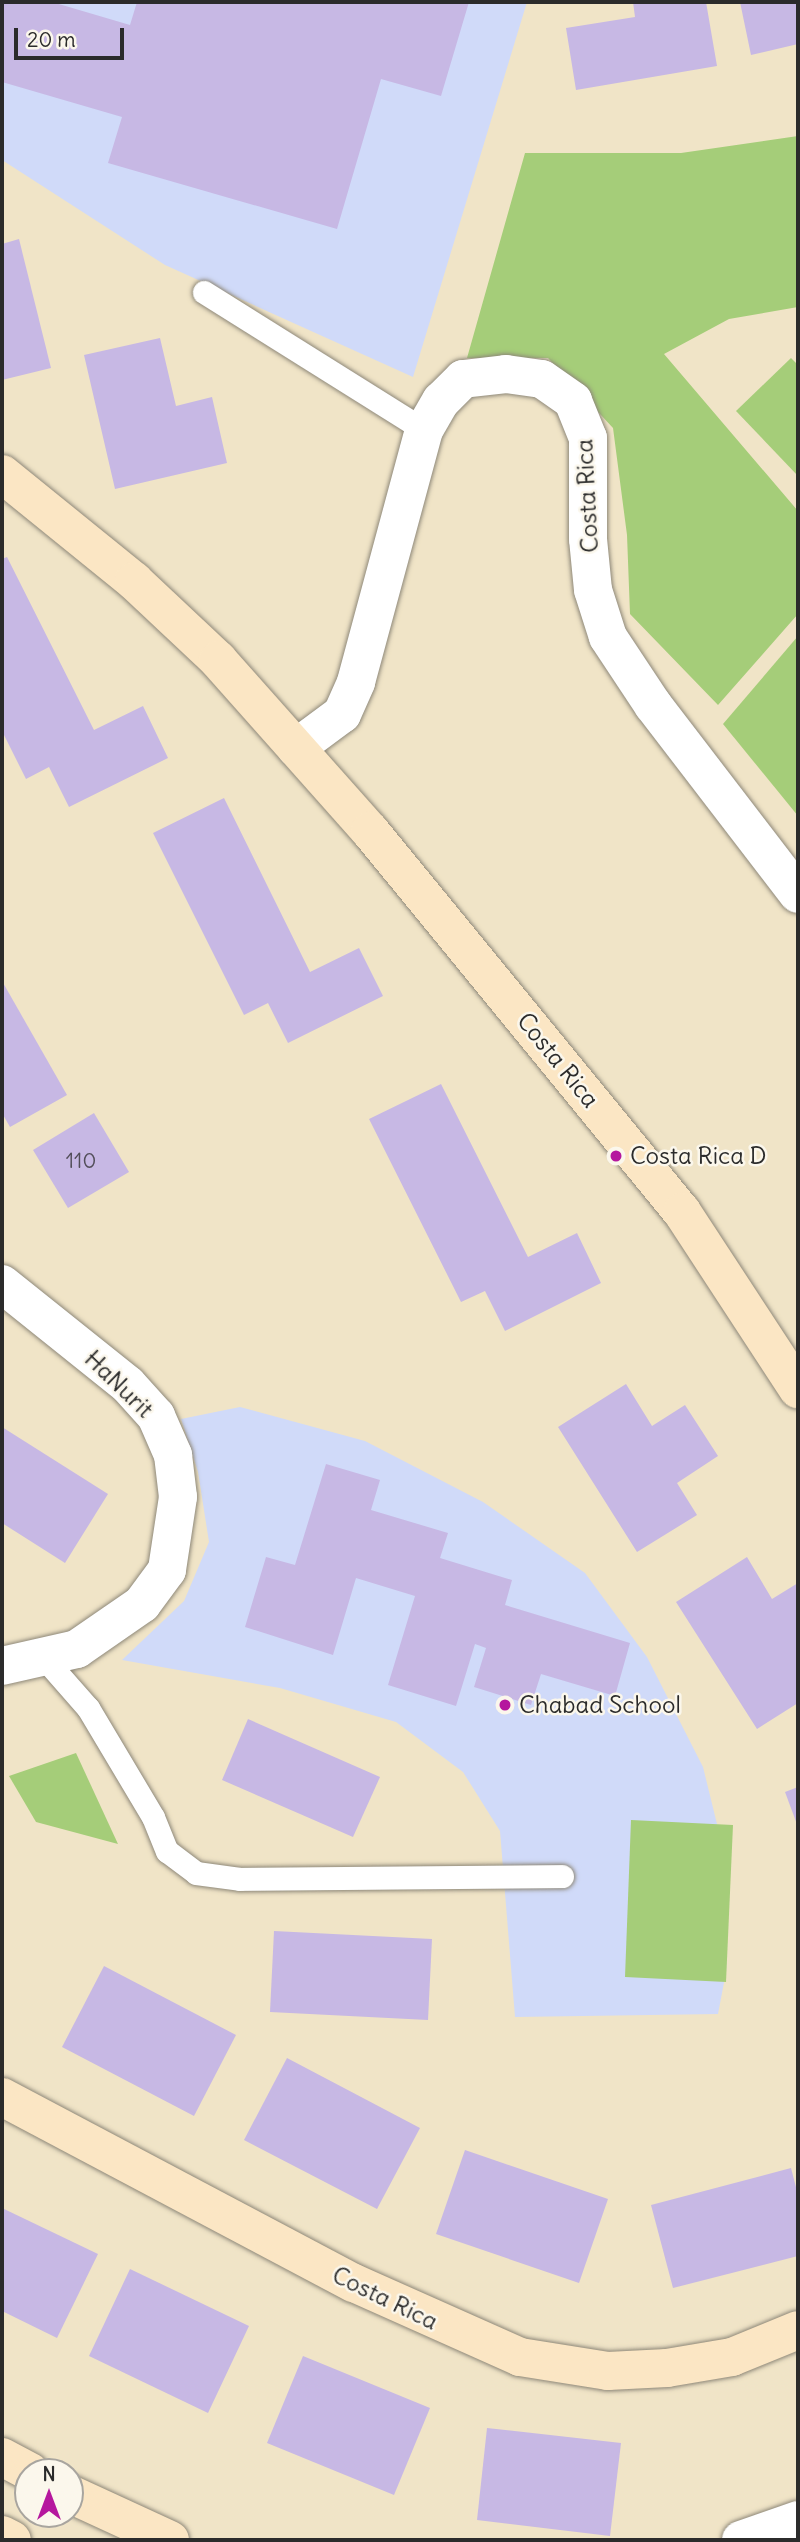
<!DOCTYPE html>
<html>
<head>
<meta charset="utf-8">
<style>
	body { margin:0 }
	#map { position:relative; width:800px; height:2542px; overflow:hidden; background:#f0e4c7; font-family:Delius,sans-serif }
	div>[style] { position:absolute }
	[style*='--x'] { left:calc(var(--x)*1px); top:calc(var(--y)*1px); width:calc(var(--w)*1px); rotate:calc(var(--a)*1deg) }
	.built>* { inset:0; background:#d0daf9 }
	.green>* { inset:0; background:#a5cd79 }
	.building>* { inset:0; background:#c7b8e4 }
	.roads { filter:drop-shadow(0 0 2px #8e8879) drop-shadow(0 0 2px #8e8879) }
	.lane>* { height:23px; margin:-11.5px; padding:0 11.5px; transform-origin:11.5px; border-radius:11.5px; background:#fff }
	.street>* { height:38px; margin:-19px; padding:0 19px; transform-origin:19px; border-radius:19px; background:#fff }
	.secondary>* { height:38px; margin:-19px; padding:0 19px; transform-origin:19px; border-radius:19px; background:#fbe6c4 }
	.dots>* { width:19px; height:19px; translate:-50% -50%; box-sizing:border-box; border:4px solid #fbf7ec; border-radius:50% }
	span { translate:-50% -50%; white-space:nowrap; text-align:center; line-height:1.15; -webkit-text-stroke:5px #fbf7ec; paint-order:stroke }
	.number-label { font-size:21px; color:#524e59 }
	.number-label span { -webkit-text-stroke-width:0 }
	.street-label { font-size:24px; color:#2b2b2b }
	.poi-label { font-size:24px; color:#2b2b2b }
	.left { translate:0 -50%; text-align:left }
	.frame { position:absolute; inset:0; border:4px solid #2b2b2b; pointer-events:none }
	.north { position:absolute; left:14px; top:2458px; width:70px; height:70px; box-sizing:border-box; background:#fbf7ec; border:2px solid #a8a59f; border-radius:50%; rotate:0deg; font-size:19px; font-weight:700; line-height:28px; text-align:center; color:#2b2b2b }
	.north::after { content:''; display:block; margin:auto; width:24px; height:32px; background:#b5179e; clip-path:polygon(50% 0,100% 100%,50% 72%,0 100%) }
	.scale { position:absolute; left:14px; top:28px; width:110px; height:32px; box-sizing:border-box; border:4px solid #2b2b2b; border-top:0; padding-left:9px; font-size:21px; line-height:24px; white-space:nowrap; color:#2b2b2b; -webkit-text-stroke:5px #fbf7ec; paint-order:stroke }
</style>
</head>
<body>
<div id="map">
	<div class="built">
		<i style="clip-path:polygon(2px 2px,527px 2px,413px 377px,165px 265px,2px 160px)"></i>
		<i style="clip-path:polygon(240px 1407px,365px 1441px,483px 1502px,585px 1573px,647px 1657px,703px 1767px,729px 1873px,726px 1972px,718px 2014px,515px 2017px,500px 1831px,463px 1772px,396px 1722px,280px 1688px,122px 1660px,184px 1601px,209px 1542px,198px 1472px,181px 1419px)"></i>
	</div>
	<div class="green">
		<i style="clip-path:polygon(798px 136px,798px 307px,729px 319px,664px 354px,798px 511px,798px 614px,718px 705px,630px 614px,627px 535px,613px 428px,548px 358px,467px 358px,525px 153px,681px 153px)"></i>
		<i style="clip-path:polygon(791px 358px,798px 365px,798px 476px,736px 411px)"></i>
		<i style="clip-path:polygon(798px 636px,798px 816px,723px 724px)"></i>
		<i style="clip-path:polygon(76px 1753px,118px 1844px,36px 1822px,9px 1776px)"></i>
		<i style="clip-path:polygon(631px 1820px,733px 1825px,726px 1982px,625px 1977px)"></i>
	</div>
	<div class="building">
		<i style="clip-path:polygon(2px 2px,52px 2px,130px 25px,137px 2px,469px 2px,441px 96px,381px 79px,337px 229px,108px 163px,122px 117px,2px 82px)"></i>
		<i style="clip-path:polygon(633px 2px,706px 2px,717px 66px,576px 90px,566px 28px,635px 17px)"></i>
		<i style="clip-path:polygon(740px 2px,798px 2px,798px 44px,751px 55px)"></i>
		<i style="clip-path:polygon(19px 239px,51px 368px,2px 380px,2px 244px)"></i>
		<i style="clip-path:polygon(160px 338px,176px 406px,212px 397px,227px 463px,115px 489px,84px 355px)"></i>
		<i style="clip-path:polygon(7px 557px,94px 730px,143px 706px,168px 758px,69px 807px,49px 767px,26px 779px,2px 731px,2px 559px)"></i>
		<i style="clip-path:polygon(224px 798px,310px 972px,359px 948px,383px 996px,288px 1043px,268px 1003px,244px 1015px,153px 833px)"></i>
		<i style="clip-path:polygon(2px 981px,67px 1095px,10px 1127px,2px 1113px)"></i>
		<i style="clip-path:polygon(441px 1084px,528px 1257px,577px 1233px,601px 1283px,505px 1331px,485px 1291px,461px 1302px,369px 1119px)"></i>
		<i style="clip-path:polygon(94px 1113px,129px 1172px,68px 1208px,33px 1150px)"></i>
		<i style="clip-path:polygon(626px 1384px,652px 1426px,685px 1405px,718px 1456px,677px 1483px,697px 1515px,637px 1552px,558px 1427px)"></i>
		<i style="clip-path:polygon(2px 1427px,108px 1494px,65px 1563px,2px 1523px)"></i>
		<i style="clip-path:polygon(326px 1464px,380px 1480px,371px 1510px,448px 1533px,440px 1558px,512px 1580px,505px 1605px,630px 1643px,615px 1696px,541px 1674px,531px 1705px,474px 1687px,486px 1648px,475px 1644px,456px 1706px,388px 1685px,415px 1596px,356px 1578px,333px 1655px,245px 1627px,266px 1557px,295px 1565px)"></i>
		<i style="clip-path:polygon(747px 1557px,772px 1599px,798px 1583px,798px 1703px,757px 1729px,676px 1602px)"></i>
		<i style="clip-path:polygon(248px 1719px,380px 1777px,353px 1837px,222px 1780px)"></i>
		<i style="clip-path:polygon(798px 1787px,798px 1827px,785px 1792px)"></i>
		<i style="clip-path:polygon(274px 1931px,432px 1939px,428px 2020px,270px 2012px)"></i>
		<i style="clip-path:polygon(104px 1966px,236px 2035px,194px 2116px,62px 2047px)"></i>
		<i style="clip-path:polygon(287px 2058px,420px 2128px,377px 2209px,244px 2140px)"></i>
		<i style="clip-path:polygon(465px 2150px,608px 2199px,579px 2283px,436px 2234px)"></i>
		<i style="clip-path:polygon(791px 2168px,798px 2195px,798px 2256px,673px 2288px,651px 2205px)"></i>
		<i style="clip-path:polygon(2px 2208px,98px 2254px,57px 2338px,2px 2311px)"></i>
		<i style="clip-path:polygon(130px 2269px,249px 2326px,208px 2413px,89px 2356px)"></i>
		<i style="clip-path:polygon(303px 2356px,430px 2408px,394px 2495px,267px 2443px)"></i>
		<i style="clip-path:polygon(487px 2428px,621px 2443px,610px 2536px,477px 2520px)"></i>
	</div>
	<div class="roads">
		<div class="lane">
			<i style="--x:204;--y:292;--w:260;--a:32.1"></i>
			<i style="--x:44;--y:1658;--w:67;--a:48.7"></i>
			<i style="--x:88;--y:1708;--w:127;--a:59.2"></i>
			<i style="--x:153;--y:1817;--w:37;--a:68"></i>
			<i style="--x:167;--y:1851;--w:36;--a:37"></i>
			<i style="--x:196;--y:1873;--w:44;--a:7.8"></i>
			<i style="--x:240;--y:1879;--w:322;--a:-0.5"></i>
		</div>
		<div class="street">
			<i style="--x:296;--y:748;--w:57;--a:-36.5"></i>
			<i style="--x:342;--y:714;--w:35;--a:-66"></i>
			<i style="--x:356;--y:682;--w:261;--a:-74.9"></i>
			<i style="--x:424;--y:430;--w:34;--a:-60"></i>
			<i style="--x:441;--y:401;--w:31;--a:-45"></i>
			<i style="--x:463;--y:379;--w:43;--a:-6.6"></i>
			<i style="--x:506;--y:374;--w:36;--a:8"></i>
			<i style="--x:542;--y:379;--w:38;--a:35"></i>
			<i style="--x:573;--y:401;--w:40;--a:68"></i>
			<i style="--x:588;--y:438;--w:101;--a:90"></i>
			<i style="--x:588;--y:539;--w:51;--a:84.4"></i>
			<i style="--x:593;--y:590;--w:49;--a:72.3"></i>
			<i style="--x:608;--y:637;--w:82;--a:56.5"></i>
			<i style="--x:653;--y:705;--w:238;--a:52.5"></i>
			<i style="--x:2;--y:1284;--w:161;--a:38.7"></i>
			<i style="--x:128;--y:1385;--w:42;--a:47.9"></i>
			<i style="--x:156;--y:1416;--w:43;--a:66.4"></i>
			<i style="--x:173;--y:1455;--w:42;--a:83.2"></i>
			<i style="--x:178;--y:1497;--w:74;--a:98.6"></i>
			<i style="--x:167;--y:1570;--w:42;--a:126.3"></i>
			<i style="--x:142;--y:1604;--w:79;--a:145.3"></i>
			<i style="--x:77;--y:1649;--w:77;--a:167.2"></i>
			<i style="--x:741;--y:2540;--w:60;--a:-19.3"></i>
		</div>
		<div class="secondary">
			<i style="--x:2;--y:474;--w:170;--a:39"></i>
			<i style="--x:134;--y:581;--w:115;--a:43.2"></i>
			<i style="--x:218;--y:660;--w:229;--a:48.4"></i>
			<i style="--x:370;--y:831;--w:492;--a:50.7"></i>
			<i style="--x:682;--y:1212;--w:212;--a:56.8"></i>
			<i style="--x:2;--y:2097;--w:398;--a:27.9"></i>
			<i style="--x:354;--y:2283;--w:182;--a:24"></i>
			<i style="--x:520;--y:2357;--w:89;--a:9"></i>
			<i style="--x:608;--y:2371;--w:59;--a:-2.9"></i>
			<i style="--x:667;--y:2368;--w:66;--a:-9.6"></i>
			<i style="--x:732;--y:2357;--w:71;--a:-22.2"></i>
			<i style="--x:2;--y:2457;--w:32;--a:28"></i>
			<i style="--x:70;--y:2494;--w:110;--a:24.7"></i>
			<i style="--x:2;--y:2535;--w:11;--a:27"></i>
		</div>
	</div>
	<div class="dots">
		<i style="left:616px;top:1156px;background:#b5179e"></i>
		<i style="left:505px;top:1705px;background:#b5179e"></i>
	</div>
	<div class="number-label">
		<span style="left:81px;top:1161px">110</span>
	</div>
	<div class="street-label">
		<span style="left:587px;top:496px;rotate:-93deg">Costa Rica</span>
		<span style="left:558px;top:1060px;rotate:51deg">Costa Rica</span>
		<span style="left:119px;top:1384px;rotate:44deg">HaNurit</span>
		<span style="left:385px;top:2298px;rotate:26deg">Costa Rica</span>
	</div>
	<div class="poi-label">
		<span class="left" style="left:630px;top:1156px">Costa Rica D</span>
		<span class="left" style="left:519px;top:1705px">Chabad School</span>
	</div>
	<div class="frame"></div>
	<div class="north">N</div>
	<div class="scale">20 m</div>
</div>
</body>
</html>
